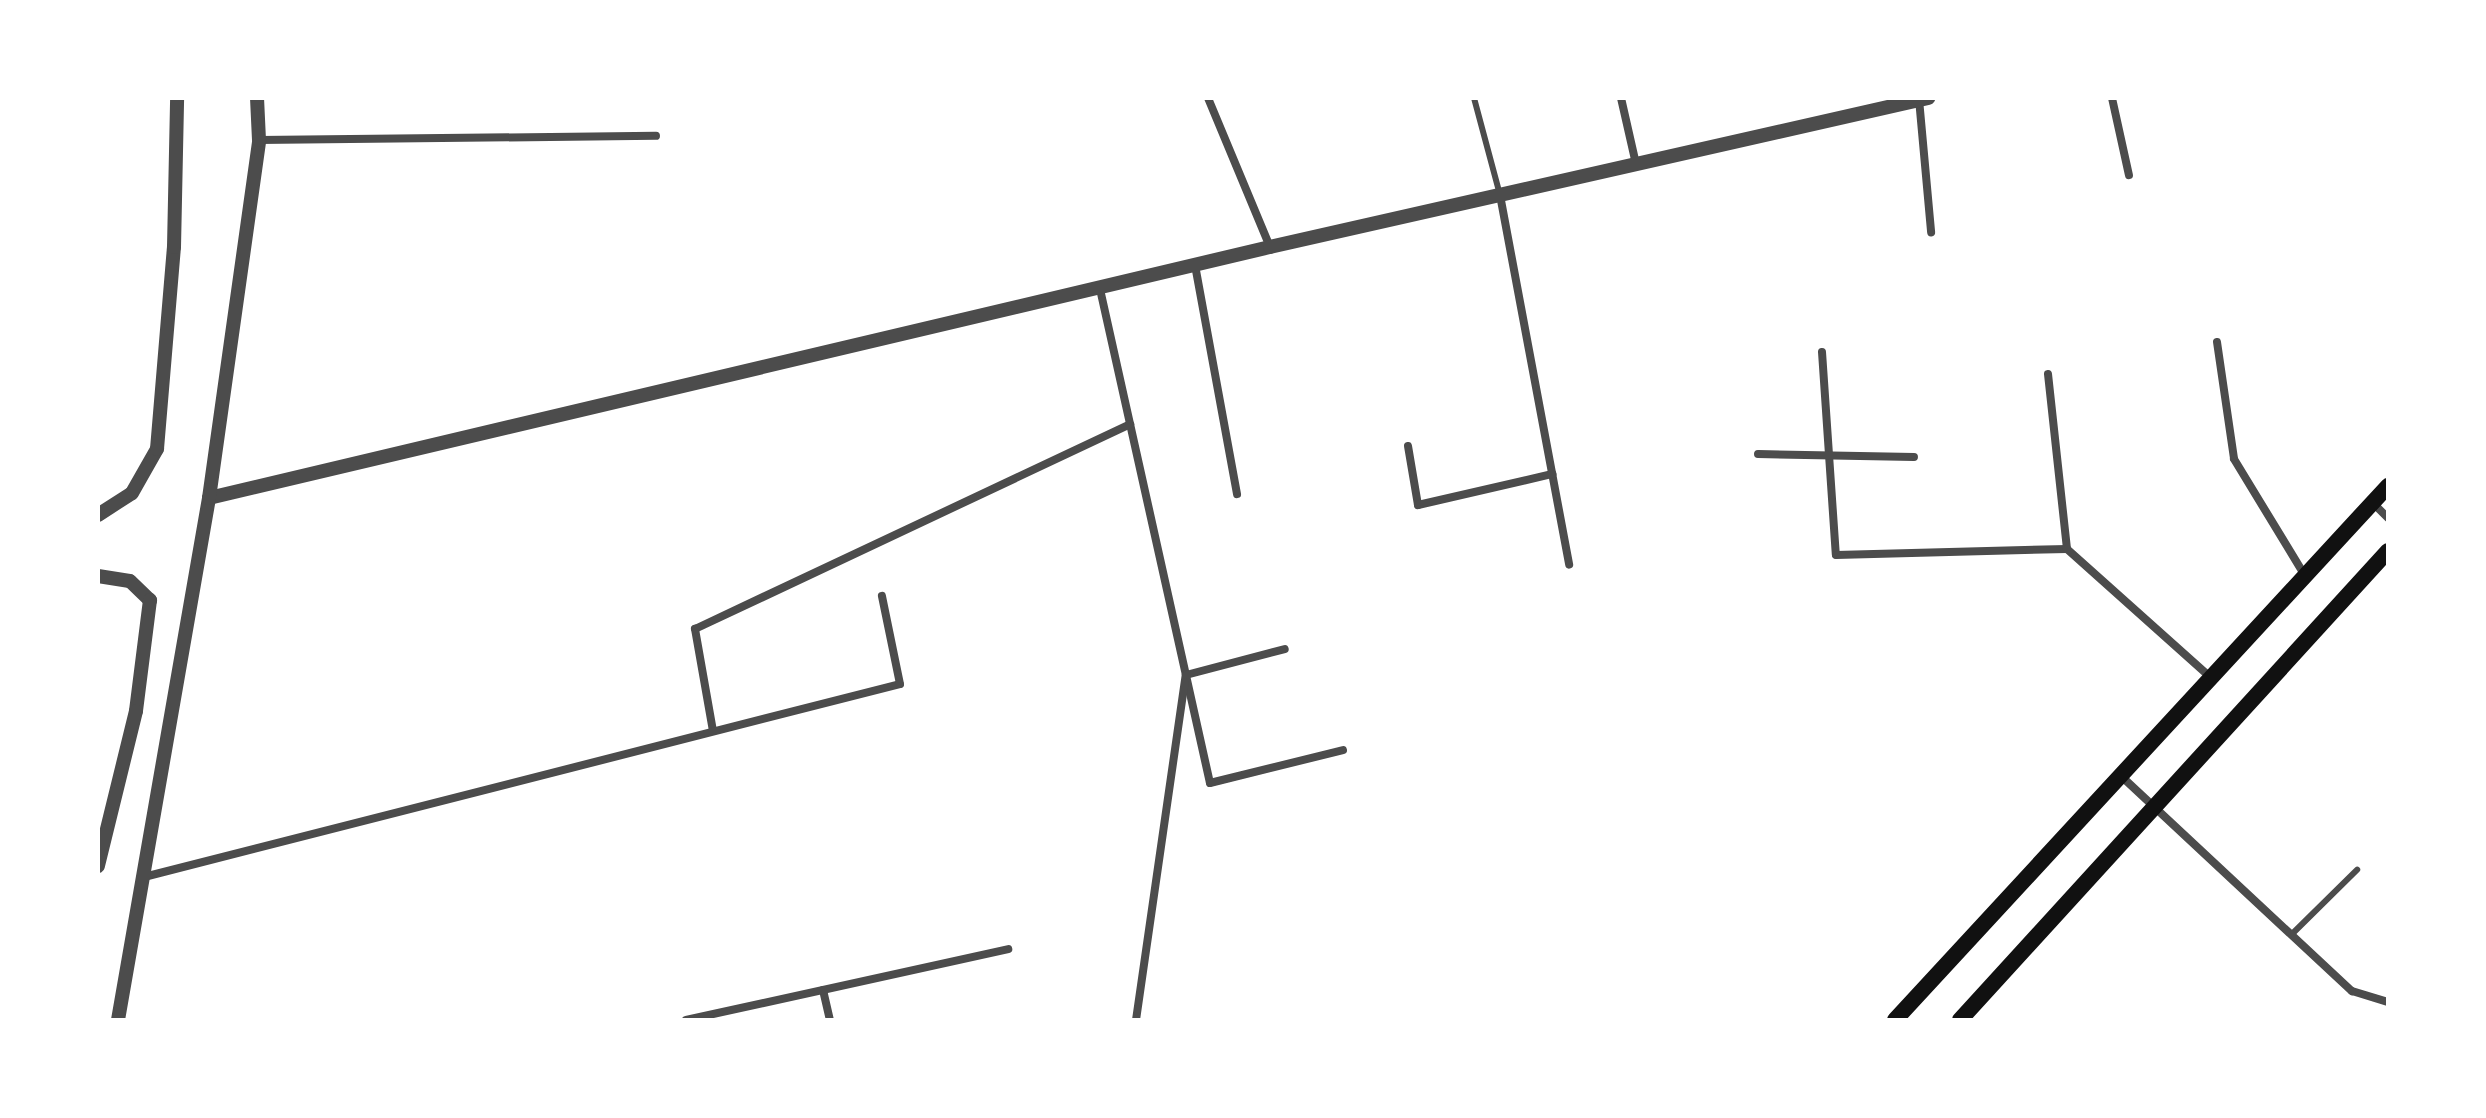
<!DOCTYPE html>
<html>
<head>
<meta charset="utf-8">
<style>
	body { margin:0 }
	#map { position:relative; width:2486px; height:1118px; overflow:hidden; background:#fff; font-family:Ubuntu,sans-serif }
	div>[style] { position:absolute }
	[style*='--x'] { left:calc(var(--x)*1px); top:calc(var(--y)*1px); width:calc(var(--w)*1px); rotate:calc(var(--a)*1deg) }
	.service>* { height:6px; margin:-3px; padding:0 3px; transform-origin:3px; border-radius:3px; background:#4c4c4c }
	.minor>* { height:8px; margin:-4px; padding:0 4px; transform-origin:4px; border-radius:4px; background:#4c4c4c }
	.tertiary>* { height:14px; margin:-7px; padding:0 7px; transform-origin:7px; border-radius:7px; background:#4c4c4c }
	.secondary>* { height:16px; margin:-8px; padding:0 8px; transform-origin:8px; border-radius:8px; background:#111 }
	span { translate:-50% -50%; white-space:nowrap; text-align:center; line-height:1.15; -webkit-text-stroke:6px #fff; paint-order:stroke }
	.frame { position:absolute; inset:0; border:100px solid #fff; pointer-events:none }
</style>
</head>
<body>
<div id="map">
	<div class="service">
		<i style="--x:1474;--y:98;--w:100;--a:75"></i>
		<i style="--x:2291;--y:935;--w:93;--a:-44.6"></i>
	</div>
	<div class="minor">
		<i style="--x:1208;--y:98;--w:161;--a:67.4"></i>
		<i style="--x:1621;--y:98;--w:68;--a:77.2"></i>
		<i style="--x:2112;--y:98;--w:79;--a:77.6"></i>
		<i style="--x:1919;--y:99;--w:134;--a:84.8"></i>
		<i style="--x:259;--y:140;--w:397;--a:-0.6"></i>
		<i style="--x:1500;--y:195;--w:376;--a:79.4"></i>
		<i style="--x:1195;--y:265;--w:233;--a:79.6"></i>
		<i style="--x:1100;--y:289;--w:506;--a:77.45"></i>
		<i style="--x:1210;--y:783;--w:137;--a:-13.9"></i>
		<i style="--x:2217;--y:342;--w:118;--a:81.7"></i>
		<i style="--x:2234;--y:459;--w:135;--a:58.7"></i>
		<i style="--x:1822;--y:352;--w:203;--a:86.1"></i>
		<i style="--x:1836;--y:555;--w:231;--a:-1.5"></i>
		<i style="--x:2048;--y:374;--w:176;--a:83.8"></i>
		<i style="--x:2067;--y:549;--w:192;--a:41.8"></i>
		<i style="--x:1408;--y:446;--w:60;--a:80.4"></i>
		<i style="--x:1418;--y:505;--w:138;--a:-13"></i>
		<i style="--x:1758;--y:454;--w:156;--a:1.1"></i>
		<i style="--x:2372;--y:502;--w:23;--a:45"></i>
		<i style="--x:713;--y:731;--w:104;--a:-100"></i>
		<i style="--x:695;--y:629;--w:481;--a:-25.2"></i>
		<i style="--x:2120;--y:775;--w:317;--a:43"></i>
		<i style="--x:2352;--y:991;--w:38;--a:17"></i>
		<i style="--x:144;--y:877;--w:780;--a:-14.32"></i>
		<i style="--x:900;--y:684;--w:90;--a:-101.6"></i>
		<i style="--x:823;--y:990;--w:31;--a:77"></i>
		<i style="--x:686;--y:1020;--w:330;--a:-12.4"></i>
		<i style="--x:1136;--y:1020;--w:349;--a:-81.8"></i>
		<i style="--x:1186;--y:675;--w:102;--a:-14.7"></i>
	</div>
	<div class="tertiary">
		<i style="--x:209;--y:498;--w:1090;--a:-13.31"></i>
		<i style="--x:1270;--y:247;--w:675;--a:-12.76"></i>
		<i style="--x:98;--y:515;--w:40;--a:-32.9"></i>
		<i style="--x:132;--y:493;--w:51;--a:-60.4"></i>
		<i style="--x:157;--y:449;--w:203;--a:-85.2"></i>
		<i style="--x:174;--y:247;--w:149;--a:-88.8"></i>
		<i style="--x:98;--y:576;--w:32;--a:9"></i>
		<i style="--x:130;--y:581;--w:28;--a:44"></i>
		<i style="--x:150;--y:600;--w:112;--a:97.2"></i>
		<i style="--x:136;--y:711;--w:160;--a:103.8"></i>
		<i style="--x:118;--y:1020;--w:530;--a:-80.11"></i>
		<i style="--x:209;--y:498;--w:361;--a:-82"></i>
		<i style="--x:259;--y:140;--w:42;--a:-92.7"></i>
	</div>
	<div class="secondary">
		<i style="--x:1895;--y:1020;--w:727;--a:-47.29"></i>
		<i style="--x:1960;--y:1020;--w:635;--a:-47.62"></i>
	</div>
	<div class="frame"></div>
</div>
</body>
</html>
